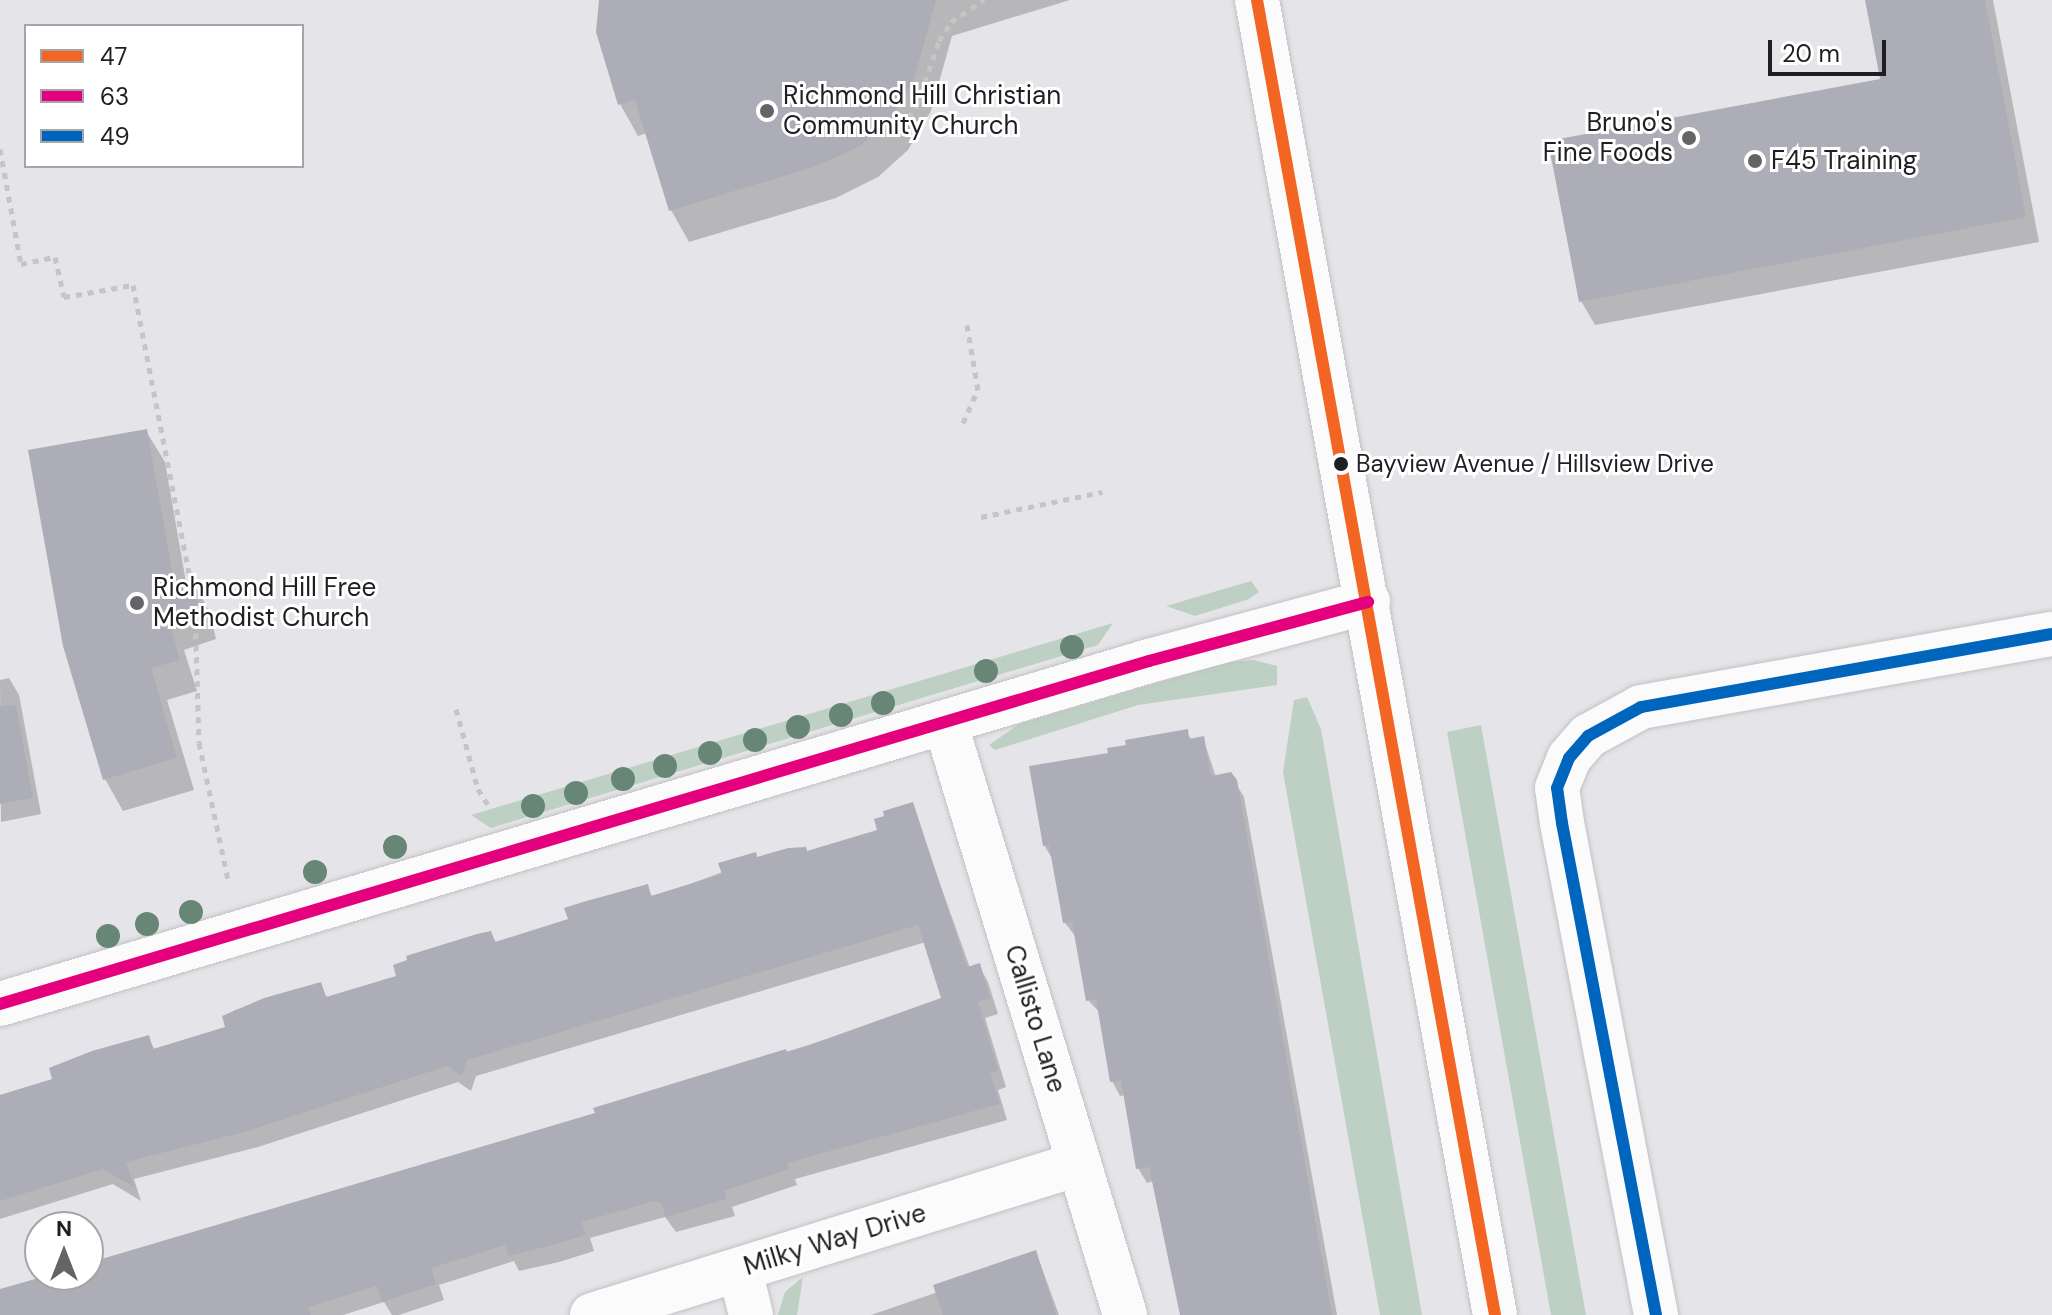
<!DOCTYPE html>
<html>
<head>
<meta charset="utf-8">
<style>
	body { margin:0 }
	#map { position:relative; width:2052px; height:1315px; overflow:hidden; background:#e5e5e9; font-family:"DM Sans",sans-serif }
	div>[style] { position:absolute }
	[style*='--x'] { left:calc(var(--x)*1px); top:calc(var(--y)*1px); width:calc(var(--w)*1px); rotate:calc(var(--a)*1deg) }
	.green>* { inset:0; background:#bdd0c3 }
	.shadow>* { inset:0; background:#0003 }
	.building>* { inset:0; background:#adadb7 }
	.path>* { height:5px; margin-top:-2.5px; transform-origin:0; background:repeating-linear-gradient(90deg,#c5c5c6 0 6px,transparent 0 12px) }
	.roads { filter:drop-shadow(0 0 2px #c2c2c4) drop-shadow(0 0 2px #c2c2c4) }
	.minor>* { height:44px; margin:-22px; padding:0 22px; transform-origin:22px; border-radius:22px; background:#fbfbfc }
	.major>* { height:44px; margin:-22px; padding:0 22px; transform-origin:22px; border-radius:22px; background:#fbfbfc }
	.bus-1>* { height:12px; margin:-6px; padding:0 6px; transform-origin:6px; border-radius:6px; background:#f26522 }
	.bus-2>* { height:12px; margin:-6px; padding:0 6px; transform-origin:6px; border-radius:6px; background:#e5007d }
	.bus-3>* { height:12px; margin:-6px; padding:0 6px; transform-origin:6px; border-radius:6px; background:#0065bd }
	.trees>* { width:24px; height:24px; margin:-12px; border-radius:50%; background:#688676 }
	.dots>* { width:22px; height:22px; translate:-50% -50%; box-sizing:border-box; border:4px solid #fff; border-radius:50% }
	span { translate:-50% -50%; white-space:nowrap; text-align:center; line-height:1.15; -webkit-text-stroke:6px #fff; paint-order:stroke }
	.bus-label { font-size:24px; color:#1e1f21 }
	.left { translate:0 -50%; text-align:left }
	.poi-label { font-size:26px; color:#1e1f21 }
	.right { translate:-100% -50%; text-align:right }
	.street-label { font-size:26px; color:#1e1f21 }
	.legend { position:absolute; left:24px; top:24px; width:280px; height:144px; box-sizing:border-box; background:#fff; border:2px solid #a5a5a6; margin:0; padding:10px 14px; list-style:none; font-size:24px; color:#1e1f21 }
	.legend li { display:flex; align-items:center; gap:16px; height:40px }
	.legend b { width:40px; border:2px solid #a5a5a6 }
	.north { position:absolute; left:24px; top:1211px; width:80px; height:80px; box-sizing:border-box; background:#fff; border:2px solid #a5a5a6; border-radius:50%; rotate:0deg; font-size:22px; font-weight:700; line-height:32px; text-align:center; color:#1e1f21 }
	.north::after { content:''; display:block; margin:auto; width:28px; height:36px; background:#646467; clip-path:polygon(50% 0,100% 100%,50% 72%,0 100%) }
	.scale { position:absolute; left:1768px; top:40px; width:118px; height:36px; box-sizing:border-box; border:4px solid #1e1f21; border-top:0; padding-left:10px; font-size:24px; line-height:28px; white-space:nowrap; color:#1e1f21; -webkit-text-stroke:6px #fff; paint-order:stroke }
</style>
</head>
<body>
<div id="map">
	<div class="green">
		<i style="clip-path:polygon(1251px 581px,1259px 592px,1249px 599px,1195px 616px,1166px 606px)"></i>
		<i style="clip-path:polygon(1113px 623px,1098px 645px,491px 828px,471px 815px)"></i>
		<i style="clip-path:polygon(1254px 660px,1277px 666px,1277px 685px,1138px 705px,995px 750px,989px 745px,1019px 724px,1227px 662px)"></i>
		<i style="clip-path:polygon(1307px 697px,1321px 729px,1422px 1315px,1380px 1315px,1283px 772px,1294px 700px)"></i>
		<i style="clip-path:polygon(1481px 725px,1586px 1315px,1551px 1315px,1447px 732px)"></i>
		<i style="clip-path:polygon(803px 1277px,797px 1315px,778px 1315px,785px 1292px)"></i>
	</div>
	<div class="shadow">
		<i style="clip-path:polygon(604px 0,1070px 0,952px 36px,931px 111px,908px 150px,878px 177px,836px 198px,689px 242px,671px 210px,647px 133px,638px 136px,620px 104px)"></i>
		<i style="clip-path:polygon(1867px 0,1993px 0,2039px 242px,1595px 325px,1581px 301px,1882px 80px)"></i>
		<i style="clip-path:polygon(146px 431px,165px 462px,186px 582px,192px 581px,210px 612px,216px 639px,184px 650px,197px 691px,167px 700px,194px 790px,123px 811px,105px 779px)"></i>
		<i style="clip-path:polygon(9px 678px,19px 695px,41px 814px,1px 822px,0 680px)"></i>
		<i style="clip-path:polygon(1186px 732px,1192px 740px,1203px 738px,1216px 777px,1230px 774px,1244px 797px,1337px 1315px,1181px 1315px,1154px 1181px,1147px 1183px,1138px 1168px,1126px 1095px,1120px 1096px,1112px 1081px,1101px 1014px,1088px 1000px,1076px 937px,1065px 923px,1053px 860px,1044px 845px,1110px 754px)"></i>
		<i style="clip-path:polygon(912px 805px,970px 968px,979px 966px,988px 982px,998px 1014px,985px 1018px,1006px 1087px,998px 1090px,1007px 1120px,795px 1179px,797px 1185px,732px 1207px,735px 1216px,676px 1232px,665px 1217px,590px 1238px,594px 1251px,559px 1262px,519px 1271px,514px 1261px,439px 1285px,444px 1300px,399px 1315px,392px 1315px,384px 1302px,343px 1315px,0 1315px,0 1293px,59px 1275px,88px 1275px,88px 1266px,597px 1114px,596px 1109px,922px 1011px,944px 999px,926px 942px,476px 1076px,471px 1091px,458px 1082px,258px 1147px,134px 1179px,141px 1201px,113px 1184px,0 1219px,0 1097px,55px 1080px,52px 1069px,62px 1063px,148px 1038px,155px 1050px,227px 1029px,224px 1017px,235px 1010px,320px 985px,328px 999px,399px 977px,491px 933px,497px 944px,570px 921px,647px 886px,653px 898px,757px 859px,807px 853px,880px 831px)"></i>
		<i style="clip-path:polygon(1036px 1252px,1059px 1315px,871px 1315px,938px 1292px,936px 1286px,957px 1277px)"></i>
	</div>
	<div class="building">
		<i style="clip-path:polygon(599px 0,936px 0,914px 79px,891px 118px,860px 146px,817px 166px,669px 211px,635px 100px,618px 105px,596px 32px)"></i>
		<i style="clip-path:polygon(1865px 0,1985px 0,2026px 217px,1579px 302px,1548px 141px,1880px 79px)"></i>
		<i style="clip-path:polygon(147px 429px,174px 583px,193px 579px,199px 607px,168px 618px,180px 660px,151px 668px,177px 758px,103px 780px,63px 646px,28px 450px)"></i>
		<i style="clip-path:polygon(16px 705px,33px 798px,0 804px,0 706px)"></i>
		<i style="clip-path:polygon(1188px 729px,1189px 739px,1204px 736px,1211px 776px,1231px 772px,1237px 780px,1332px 1315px,1180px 1315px,1149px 1167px,1136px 1169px,1121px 1080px,1110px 1082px,1096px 999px,1086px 1001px,1072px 922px,1063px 923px,1049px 845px,1043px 846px,1029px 766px,1108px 753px,1107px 748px,1126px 745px,1125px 740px)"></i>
		<i style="clip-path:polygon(913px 802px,967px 967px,980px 963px,990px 998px,978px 1002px,998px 1071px,990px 1073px,1000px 1104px,787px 1163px,789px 1169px,724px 1191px,727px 1199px,665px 1217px,662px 1204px,654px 1201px,582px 1222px,586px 1235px,549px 1246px,508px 1256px,505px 1245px,431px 1268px,436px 1284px,382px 1302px,377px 1286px,308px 1307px,311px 1315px,0 1315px,0 1289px,49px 1275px,88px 1275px,88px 1263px,595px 1113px,593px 1108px,786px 1049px,787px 1053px,941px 998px,918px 925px,467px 1060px,462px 1076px,447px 1066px,248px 1131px,126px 1162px,134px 1187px,103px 1169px,0 1201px,0 1095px,52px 1079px,49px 1068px,92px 1051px,149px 1035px,153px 1049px,225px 1027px,222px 1016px,264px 998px,321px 982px,326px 997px,396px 976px,393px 965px,407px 960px,406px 956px,477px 934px,491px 931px,495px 942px,568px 919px,564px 908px,583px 902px,648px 884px,651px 896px,722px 874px,718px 863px,756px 852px,757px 857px,788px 848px,806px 847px,807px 851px,877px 830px,874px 819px,884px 816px,883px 811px)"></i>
		<i style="clip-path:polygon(1036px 1250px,1056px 1315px,943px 1315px,933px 1285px)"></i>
	</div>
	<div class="path">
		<i style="--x:910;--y:133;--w:9;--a:-148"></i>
		<i style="--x:902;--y:128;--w:27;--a:-57"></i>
		<i style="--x:917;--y:105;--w:68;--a:-71"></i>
		<i style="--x:939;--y:41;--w:22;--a:-58"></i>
		<i style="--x:951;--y:22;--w:40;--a:-34"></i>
		<i style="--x:0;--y:149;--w:117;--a:79.7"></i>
		<i style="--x:21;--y:264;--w:35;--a:-12"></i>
		<i style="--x:55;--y:257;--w:41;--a:77.3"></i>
		<i style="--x:64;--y:297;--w:70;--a:-9.9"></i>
		<i style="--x:133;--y:285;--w:299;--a:79"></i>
		<i style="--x:963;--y:423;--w:36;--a:-66"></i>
		<i style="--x:978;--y:390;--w:72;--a:-99.6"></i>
		<i style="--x:981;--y:517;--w:124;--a:-11.7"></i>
		<i style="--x:195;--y:609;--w:134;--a:88.3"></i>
		<i style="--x:199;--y:743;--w:144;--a:78"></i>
		<i style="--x:456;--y:709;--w:83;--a:74.6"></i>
		<i style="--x:478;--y:789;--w:19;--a:58"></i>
	</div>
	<div class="roads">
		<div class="minor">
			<i style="--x:945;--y:722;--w:620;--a:73.11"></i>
			<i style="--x:0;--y:1004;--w:1199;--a:-16.62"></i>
			<i style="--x:1149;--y:661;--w:227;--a:-15.1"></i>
			<i style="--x:740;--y:1270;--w:46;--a:76.3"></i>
			<i style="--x:592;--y:1315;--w:509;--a:-17.26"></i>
			<i style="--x:1656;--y:1315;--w:501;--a:-100.82"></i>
			<i style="--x:1562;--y:823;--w:35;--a:-98"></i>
			<i style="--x:1557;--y:788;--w:32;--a:-68"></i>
			<i style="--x:1569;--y:758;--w:29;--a:-49"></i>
			<i style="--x:1588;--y:736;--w:60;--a:-28.7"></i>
			<i style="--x:1641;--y:707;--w:417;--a:-10.1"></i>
		</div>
		<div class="major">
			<i style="--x:1257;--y:0;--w:1336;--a:79.74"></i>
		</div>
	</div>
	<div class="bus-1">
		<i style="--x:1257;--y:0;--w:1336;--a:79.74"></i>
	</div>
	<div class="bus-2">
		<i style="--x:0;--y:1004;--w:1199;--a:-16.62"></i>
		<i style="--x:1149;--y:661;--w:227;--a:-15.1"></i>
	</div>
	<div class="bus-3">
		<i style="--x:1656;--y:1315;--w:501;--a:-100.82"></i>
		<i style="--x:1562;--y:823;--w:35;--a:-98"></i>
		<i style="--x:1557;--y:788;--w:32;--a:-68"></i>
		<i style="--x:1569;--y:758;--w:29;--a:-49"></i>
		<i style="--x:1588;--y:736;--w:60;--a:-28.7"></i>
		<i style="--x:1641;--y:707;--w:417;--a:-10.1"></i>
	</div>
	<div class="trees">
		<i style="left:1072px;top:647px"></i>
		<i style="left:986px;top:671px"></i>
		<i style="left:883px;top:703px"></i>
		<i style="left:841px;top:715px"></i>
		<i style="left:798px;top:727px"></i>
		<i style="left:755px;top:740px"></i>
		<i style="left:710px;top:753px"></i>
		<i style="left:665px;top:766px"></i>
		<i style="left:623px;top:779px"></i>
		<i style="left:576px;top:793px"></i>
		<i style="left:533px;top:806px"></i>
		<i style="left:395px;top:847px"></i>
		<i style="left:315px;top:872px"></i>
		<i style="left:191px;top:912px"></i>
		<i style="left:147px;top:924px"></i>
		<i style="left:108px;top:936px"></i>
	</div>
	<div class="dots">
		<i style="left:767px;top:111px;background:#646467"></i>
		<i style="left:1689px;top:138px;background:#646467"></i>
		<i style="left:1755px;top:161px;background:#646467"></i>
		<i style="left:1341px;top:464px;background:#1e1f21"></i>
		<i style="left:137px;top:603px;background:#646467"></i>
	</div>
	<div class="bus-label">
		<span class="left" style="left:1356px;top:464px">Bayview Avenue / Hillsview Drive</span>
	</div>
	<div class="poi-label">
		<span class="left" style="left:783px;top:111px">Richmond Hill Christian<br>Community Church</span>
		<span class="right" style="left:1673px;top:138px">Bruno's<br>Fine Foods</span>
		<span class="left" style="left:1771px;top:161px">F45 Training</span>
		<span class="left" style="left:153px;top:603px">Richmond Hill Free<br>Methodist Church</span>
	</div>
	<div class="street-label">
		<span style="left:1035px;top:1019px;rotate:73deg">Callisto Lane</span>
		<span style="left:835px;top:1240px;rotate:-17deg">Milky Way Drive</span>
	</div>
	<ul class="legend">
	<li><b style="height:10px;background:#f26522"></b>47</li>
	<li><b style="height:10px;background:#e5007d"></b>63</li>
	<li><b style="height:10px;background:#0065bd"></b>49</li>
	</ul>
	<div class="north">N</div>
	<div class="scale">20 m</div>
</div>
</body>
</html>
